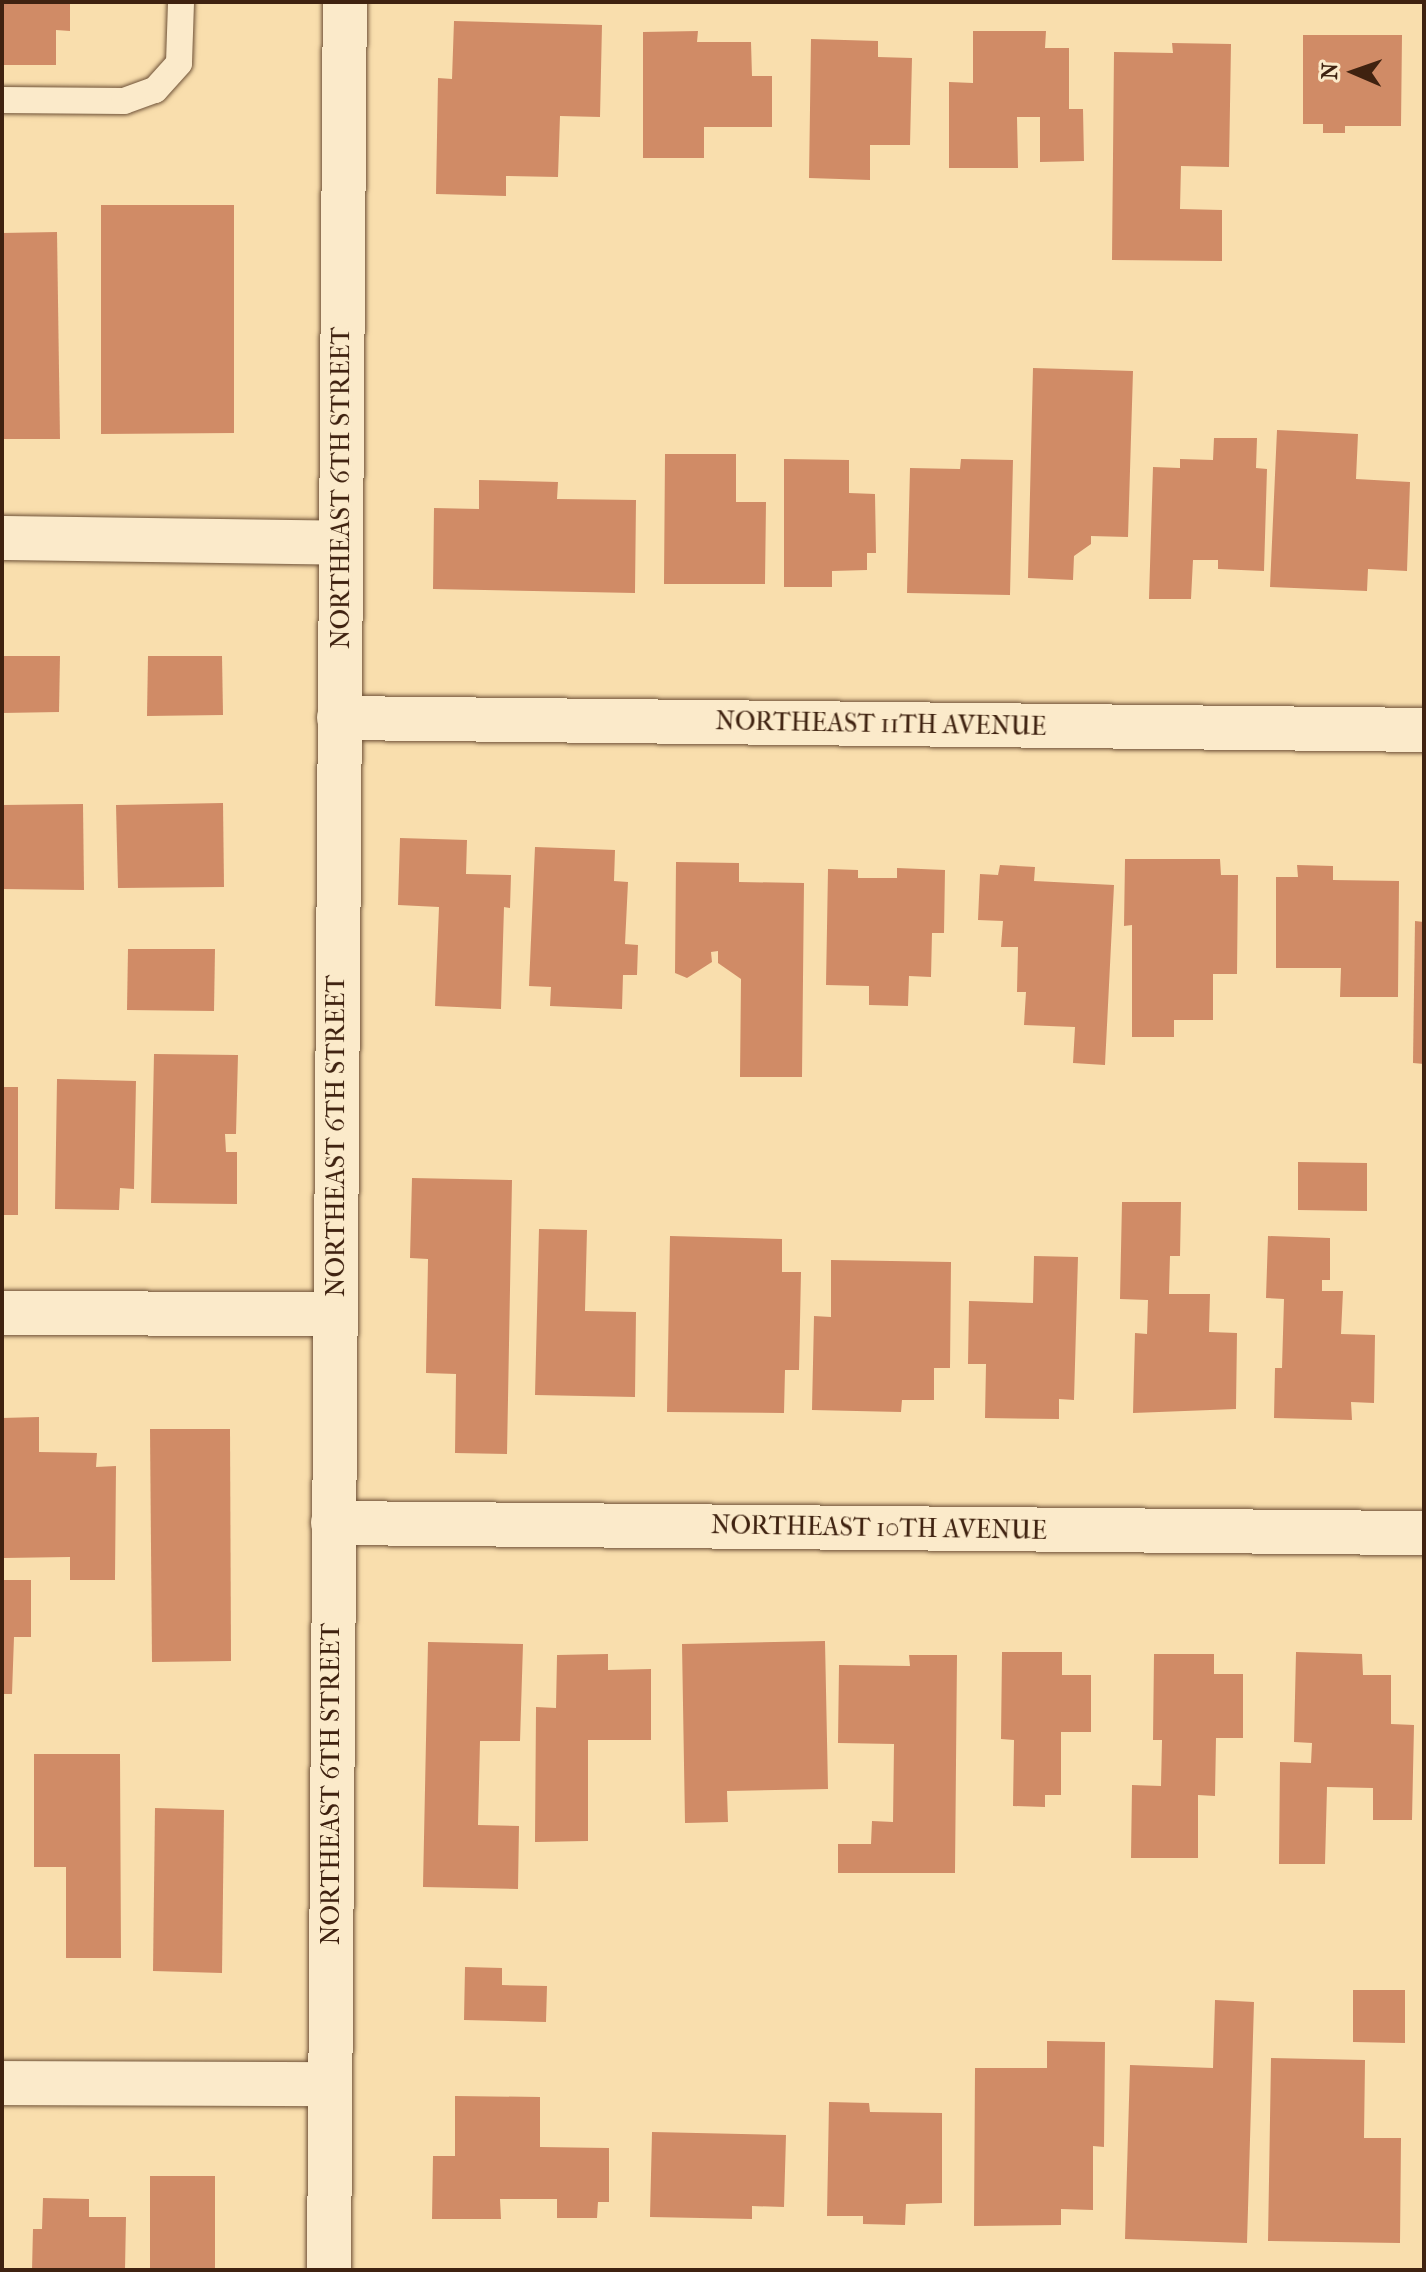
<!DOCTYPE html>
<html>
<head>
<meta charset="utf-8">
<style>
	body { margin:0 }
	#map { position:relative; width:1426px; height:2272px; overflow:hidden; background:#f9dead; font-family:"IM FELL French Canon",serif }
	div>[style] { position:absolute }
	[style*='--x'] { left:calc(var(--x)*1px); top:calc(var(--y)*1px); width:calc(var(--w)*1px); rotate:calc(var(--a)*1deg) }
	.building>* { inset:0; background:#d08b66 }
	.roads { filter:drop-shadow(0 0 2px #6e5137) drop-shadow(0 0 2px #6e5137) }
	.service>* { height:26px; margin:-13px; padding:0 13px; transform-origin:13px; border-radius:13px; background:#fbeaca }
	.minor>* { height:44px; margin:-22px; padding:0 22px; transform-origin:22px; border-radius:22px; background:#fbeaca }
	.tertiary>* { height:44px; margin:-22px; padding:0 22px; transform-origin:22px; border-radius:22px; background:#fbeaca }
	span { translate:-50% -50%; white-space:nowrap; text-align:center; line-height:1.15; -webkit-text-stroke:6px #fbeaca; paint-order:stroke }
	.street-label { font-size:26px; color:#3f2210 }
	.frame { position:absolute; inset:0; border:4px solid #3f2210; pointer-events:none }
	.north { position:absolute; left:1314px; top:32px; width:80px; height:80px; -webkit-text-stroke:6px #fbeaca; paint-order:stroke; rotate:272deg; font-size:22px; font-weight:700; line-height:32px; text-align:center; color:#3f2210 }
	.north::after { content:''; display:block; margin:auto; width:28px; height:36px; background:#3f2210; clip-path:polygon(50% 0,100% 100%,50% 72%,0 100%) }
</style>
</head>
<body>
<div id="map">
	<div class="building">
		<i style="clip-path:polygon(2px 2px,70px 2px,70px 31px,56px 30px,56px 65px,2px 65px)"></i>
		<i style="clip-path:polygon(454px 21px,602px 25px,600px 117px,560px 116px,558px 177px,506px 176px,506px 196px,436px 194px,438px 78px,452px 79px)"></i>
		<i style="clip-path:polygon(698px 31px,697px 42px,751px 42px,752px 76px,772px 76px,772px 127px,704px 127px,704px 158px,643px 158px,643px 32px)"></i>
		<i style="clip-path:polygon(973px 31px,1046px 31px,1045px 48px,1069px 48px,1069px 109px,1083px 109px,1084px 161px,1040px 162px,1040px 117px,1017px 117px,1018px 168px,949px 168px,949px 82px,973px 83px)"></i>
		<i style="clip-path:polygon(1303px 35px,1402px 35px,1401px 126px,1345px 126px,1345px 133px,1323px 133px,1323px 124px,1303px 124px)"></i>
		<i style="clip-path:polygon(811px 39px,878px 41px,878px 57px,912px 58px,910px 145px,870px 145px,870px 180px,809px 178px)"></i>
		<i style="clip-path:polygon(1172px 43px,1231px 44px,1229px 167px,1181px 166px,1180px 209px,1222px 210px,1222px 261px,1112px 260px,1114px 52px,1173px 53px)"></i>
		<i style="clip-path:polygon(101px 205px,234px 205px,234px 433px,101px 434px)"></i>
		<i style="clip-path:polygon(57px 232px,60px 439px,2px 439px,2px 233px)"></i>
		<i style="clip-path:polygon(1033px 368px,1133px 371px,1128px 537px,1091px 536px,1091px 544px,1074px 556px,1073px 580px,1028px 578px)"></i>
		<i style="clip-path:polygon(1277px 430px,1358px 434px,1356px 479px,1410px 482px,1407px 571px,1368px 569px,1367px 591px,1270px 587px)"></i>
		<i style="clip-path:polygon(1214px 438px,1257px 438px,1256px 468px,1267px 469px,1264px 571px,1218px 569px,1218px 560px,1193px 560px,1191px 599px,1149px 599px,1153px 467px,1180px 468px,1180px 459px,1213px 460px)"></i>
		<i style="clip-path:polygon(665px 454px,736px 454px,736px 502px,766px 502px,765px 584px,664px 584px)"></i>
		<i style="clip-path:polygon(784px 459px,849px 460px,849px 493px,875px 494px,876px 553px,867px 553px,867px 570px,832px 571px,832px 587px,784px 587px)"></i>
		<i style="clip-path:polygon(961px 459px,1013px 460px,1010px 595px,907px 593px,910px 468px,960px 469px)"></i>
		<i style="clip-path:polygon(479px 480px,558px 482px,557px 499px,636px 500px,635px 593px,433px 589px,434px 508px,479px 509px)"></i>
		<i style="clip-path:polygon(2px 656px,60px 656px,59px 712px,2px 713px)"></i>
		<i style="clip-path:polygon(148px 656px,222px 656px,223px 715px,147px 716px)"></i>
		<i style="clip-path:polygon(223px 803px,224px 887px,118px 888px,116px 805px)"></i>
		<i style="clip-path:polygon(83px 804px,84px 890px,2px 889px,2px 805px)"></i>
		<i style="clip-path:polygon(400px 838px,467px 840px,466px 874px,511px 875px,510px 908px,504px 907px,501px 1009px,435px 1006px,439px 907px,398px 905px)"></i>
		<i style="clip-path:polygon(535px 847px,615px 850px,614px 881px,628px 882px,625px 944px,638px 945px,637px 975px,623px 975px,622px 1009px,550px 1006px,551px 987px,529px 986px)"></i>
		<i style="clip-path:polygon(1125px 859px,1220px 859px,1221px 875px,1238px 875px,1237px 974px,1213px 974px,1213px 1020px,1174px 1020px,1174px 1037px,1132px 1037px,1132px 925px,1124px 926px)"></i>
		<i style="clip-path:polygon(676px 862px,739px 863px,739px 882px,804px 883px,802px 1077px,740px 1077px,741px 979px,718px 963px,718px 951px,711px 952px,712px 962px,687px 978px,675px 973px)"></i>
		<i style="clip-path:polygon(1000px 865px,1035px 867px,1034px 881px,1114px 885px,1105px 1065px,1073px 1063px,1075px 1027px,1024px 1025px,1026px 992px,1017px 992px,1018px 947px,1001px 947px,1003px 921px,978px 920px,980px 874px,998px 875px)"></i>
		<i style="clip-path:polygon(1297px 865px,1333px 866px,1333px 880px,1399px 881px,1398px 997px,1340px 997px,1341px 968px,1276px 968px,1276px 877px,1298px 877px)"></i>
		<i style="clip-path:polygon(897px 868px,945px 870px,944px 933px,932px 933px,931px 977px,909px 976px,908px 1006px,869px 1005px,869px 986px,826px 985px,828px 869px,858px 870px,858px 878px,897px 878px)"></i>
		<i style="clip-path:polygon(1415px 921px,1424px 922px,1424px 1064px,1413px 1063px)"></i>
		<i style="clip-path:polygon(128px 949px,215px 949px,214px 1011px,127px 1010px)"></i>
		<i style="clip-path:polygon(154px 1054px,238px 1055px,236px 1134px,225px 1134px,226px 1152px,237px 1152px,237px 1204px,151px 1203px)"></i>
		<i style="clip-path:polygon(57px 1079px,136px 1081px,134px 1189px,120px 1188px,119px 1210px,55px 1209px)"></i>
		<i style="clip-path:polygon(2px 1087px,18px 1087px,18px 1215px,2px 1215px)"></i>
		<i style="clip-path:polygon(1298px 1162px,1367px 1163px,1367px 1211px,1298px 1210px)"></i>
		<i style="clip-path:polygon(412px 1178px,512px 1180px,507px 1454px,455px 1453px,456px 1374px,426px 1373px,428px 1259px,410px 1258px)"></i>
		<i style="clip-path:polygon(1122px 1202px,1181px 1202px,1180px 1256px,1170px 1256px,1169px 1294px,1210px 1294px,1209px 1332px,1237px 1333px,1236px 1409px,1133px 1413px,1135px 1333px,1147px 1334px,1148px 1300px,1120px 1299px)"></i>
		<i style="clip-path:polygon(539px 1229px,587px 1230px,585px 1311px,636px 1312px,635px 1397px,535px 1395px)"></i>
		<i style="clip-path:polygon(670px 1236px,782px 1239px,782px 1272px,801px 1272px,799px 1370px,785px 1370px,784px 1413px,667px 1412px)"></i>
		<i style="clip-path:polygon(1268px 1236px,1330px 1238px,1330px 1280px,1322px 1280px,1322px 1291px,1343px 1291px,1341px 1334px,1375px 1335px,1374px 1403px,1351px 1402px,1352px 1420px,1274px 1418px,1275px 1368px,1282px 1368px,1284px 1299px,1266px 1298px)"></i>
		<i style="clip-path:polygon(1034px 1256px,1078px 1257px,1074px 1400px,1059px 1399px,1059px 1419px,985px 1418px,986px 1364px,968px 1364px,969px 1301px,1033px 1303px)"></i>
		<i style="clip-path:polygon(831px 1260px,951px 1262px,950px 1368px,934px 1368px,934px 1400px,902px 1400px,901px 1412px,812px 1410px,814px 1316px,831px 1317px)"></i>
		<i style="clip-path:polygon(39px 1417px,39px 1452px,97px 1453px,96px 1467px,116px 1466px,115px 1580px,70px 1580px,70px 1557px,3px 1558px,2px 1418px)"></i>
		<i style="clip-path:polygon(150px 1429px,230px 1429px,231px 1661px,152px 1662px)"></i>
		<i style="clip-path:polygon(2px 1580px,31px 1580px,31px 1637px,14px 1637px,12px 1694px,2px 1694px)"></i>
		<i style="clip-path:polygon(825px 1641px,828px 1789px,727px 1791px,728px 1822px,685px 1823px,682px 1644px)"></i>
		<i style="clip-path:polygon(428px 1642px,523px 1644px,520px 1741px,480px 1741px,478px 1825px,519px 1826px,518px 1889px,423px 1887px)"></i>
		<i style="clip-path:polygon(1002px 1652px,1062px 1652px,1062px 1675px,1091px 1675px,1091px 1732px,1061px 1732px,1061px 1795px,1045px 1795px,1045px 1807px,1013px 1806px,1014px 1740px,1001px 1739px)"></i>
		<i style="clip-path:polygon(1296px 1652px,1362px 1654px,1363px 1675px,1391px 1675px,1391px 1724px,1414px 1725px,1412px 1820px,1373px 1820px,1373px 1788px,1327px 1787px,1325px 1864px,1279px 1864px,1280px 1762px,1311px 1763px,1312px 1743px,1294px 1742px)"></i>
		<i style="clip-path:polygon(608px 1654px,608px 1670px,651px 1669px,651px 1740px,588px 1740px,588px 1841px,535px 1842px,536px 1707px,556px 1708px,557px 1655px)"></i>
		<i style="clip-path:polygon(1154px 1654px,1214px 1654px,1214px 1674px,1243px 1674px,1243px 1738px,1216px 1738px,1215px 1796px,1198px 1795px,1198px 1858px,1131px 1858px,1132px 1785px,1161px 1786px,1162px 1740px,1153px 1740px)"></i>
		<i style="clip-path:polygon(909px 1655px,957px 1655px,955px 1873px,838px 1873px,838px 1844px,871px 1844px,872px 1821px,893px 1822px,894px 1744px,838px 1743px,839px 1665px,910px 1666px)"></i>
		<i style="clip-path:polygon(34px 1754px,120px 1754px,121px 1958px,66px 1958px,66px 1867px,34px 1867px)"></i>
		<i style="clip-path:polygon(155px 1808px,224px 1810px,222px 1973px,153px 1971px)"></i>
		<i style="clip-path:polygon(465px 1967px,502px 1968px,502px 1985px,547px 1986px,546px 2022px,464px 2020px)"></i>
		<i style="clip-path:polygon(1353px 1990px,1405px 1990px,1405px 2043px,1353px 2042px)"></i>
		<i style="clip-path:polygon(1215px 2000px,1254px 2002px,1247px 2243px,1125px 2239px,1130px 2065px,1213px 2068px)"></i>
		<i style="clip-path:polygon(1047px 2041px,1105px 2042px,1104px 2147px,1093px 2146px,1093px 2210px,1061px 2209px,1061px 2225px,974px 2226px,975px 2068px,1047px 2068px)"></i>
		<i style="clip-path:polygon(1271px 2058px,1365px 2060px,1364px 2138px,1401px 2138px,1400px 2243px,1268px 2241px)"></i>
		<i style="clip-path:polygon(455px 2096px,540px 2097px,540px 2147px,609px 2148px,609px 2202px,598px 2202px,597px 2218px,557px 2218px,557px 2199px,500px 2199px,501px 2219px,432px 2219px,433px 2156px,455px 2156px)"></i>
		<i style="clip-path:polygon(829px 2102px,869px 2103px,870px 2112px,942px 2113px,942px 2203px,906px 2204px,905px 2225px,863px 2224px,863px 2216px,827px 2216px)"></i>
		<i style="clip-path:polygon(652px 2132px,786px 2135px,784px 2207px,752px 2206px,752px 2219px,650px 2217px)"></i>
		<i style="clip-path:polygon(150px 2176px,215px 2176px,215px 2270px,150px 2270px)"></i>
		<i style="clip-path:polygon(43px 2198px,89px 2199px,89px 2217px,126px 2217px,125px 2270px,32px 2270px,33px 2229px,42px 2229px)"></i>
	</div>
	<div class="roads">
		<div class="service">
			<i style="--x:2;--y:100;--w:122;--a:0.5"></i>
			<i style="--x:124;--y:101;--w:33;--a:-20"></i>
			<i style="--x:155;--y:90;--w:36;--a:-48"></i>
			<i style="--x:179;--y:63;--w:61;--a:-88.1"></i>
		</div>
		<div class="minor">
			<i style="--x:2;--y:538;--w:339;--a:0.8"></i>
			<i style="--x:339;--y:718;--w:1085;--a:0.63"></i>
			<i style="--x:2;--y:1313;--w:333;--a:0.2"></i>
			<i style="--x:333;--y:1523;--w:1091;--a:0.53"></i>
			<i style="--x:2;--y:2083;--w:326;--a:0.2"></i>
		</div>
		<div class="tertiary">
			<i style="--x:329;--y:2270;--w:2268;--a:-89.6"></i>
		</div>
	</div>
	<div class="street-label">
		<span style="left:341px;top:488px;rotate:-90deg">NORTHEAST 6TH STREET</span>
		<span style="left:881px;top:724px;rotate:1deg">NORTHEAST 11TH AVENUE</span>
		<span style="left:336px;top:1136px;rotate:-90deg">NORTHEAST 6TH STREET</span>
		<span style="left:879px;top:1528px;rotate:1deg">NORTHEAST 10TH AVENUE</span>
		<span style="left:331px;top:1784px;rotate:-90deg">NORTHEAST 6TH STREET</span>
	</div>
	<div class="frame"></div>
	<div class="north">N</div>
</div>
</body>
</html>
